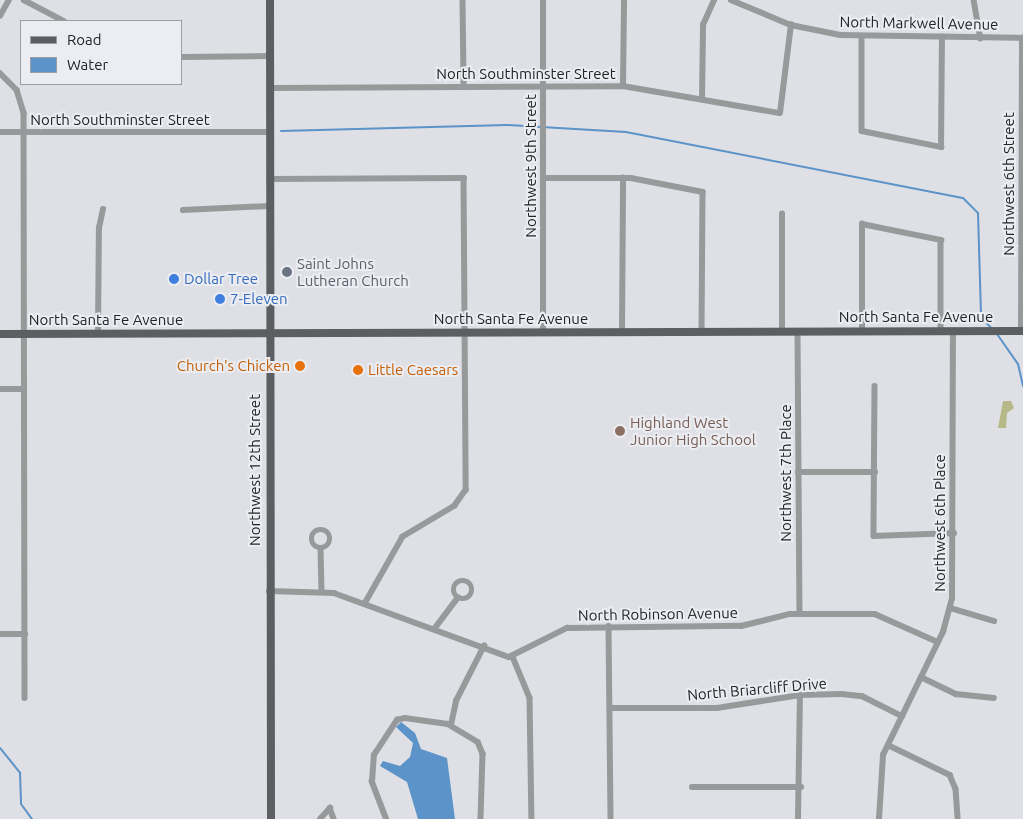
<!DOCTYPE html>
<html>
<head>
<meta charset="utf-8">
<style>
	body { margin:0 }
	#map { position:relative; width:1023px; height:819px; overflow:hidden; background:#dee0e5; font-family:Ubuntu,sans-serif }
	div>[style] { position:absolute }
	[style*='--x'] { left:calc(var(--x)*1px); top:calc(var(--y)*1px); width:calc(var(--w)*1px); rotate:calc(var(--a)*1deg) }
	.green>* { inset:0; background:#b6b887 }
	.water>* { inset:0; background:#5c93c8 }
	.stream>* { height:2px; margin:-1px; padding:0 1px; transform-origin:1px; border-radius:1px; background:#5c93c8 }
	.minor>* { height:5.5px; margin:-2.75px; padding:0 2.75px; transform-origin:2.75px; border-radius:2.75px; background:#98999b }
	.minor>.ring { margin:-2.75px; padding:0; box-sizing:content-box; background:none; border:5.5px solid #98999b; border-radius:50% }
	.major>* { height:8px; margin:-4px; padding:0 4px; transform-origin:4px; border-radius:4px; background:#5c5f62 }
	.dots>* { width:14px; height:14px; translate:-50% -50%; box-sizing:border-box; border:2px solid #ebedf2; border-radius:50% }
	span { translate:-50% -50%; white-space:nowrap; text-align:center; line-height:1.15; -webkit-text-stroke:4px #ebedf2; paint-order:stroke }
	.street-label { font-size:15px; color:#232426 }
	.worship-label { font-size:15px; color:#5b616d }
	.left { translate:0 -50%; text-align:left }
	.shop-label { font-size:15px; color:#366cbe }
	.food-label { font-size:15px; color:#c56008 }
	.right { translate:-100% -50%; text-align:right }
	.education-label { font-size:15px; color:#785e54 }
	.legend { position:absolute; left:20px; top:20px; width:162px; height:65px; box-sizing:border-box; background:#ebedf2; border:1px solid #9b9da0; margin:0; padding:6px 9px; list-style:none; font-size:15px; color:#232426 }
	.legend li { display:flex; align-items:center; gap:10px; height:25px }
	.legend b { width:25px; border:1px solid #9b9da0 }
</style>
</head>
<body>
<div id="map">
	<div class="green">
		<i style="clip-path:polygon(1003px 401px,1011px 401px,1014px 408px,1007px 413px,1006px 428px,998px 428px)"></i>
	</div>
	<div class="water">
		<i style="clip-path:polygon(401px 722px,415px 733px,421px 749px,447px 758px,455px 819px,418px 819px,407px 782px,380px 766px,383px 761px,400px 766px,410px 757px,413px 743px,396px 727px)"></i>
	</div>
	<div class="stream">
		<i style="--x:281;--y:131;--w:226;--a:-1.5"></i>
		<i style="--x:507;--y:125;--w:119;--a:3.4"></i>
		<i style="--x:626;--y:132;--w:343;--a:11.1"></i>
		<i style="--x:963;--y:198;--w:21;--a:45"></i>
		<i style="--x:978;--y:213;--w:104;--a:88.3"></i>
		<i style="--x:981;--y:317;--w:16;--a:47"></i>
		<i style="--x:997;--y:334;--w:37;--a:55"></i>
		<i style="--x:1018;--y:364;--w:23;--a:77"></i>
		<i style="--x:0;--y:748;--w:32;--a:51"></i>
		<i style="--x:20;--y:773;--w:31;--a:88"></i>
		<i style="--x:21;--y:804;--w:19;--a:54"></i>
	</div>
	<div class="minor">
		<i style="--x:24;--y:0;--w:45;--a:27.7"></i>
		<i style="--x:463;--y:0;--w:87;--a:89.3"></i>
		<i style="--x:731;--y:0;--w:65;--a:22.6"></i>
		<i style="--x:791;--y:25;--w:50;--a:11.5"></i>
		<i style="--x:840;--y:35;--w:183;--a:0.9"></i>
		<i style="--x:974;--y:0;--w:39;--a:80"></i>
		<i style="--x:0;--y:16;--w:18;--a:-61"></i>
		<i style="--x:862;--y:37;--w:94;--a:90"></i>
		<i style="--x:862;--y:131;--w:81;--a:11.4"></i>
		<i style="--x:941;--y:147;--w:110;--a:-89.5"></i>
		<i style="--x:181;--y:57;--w:89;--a:-0.6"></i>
		<i style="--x:0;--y:73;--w:24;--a:45"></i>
		<i style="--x:17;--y:90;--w:24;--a:73"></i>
		<i style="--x:24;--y:113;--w:585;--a:89.9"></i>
		<i style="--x:623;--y:86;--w:86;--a:-89.3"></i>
		<i style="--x:270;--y:88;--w:353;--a:-0.3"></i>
		<i style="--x:623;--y:86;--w:159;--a:9.8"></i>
		<i style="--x:780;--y:113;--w:89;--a:-82.9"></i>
		<i style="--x:702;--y:100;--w:75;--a:-89.2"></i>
		<i style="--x:703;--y:25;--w:27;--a:-66"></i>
		<i style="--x:0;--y:132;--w:270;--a:0"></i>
		<i style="--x:543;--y:178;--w:88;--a:0"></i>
		<i style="--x:631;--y:178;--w:73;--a:11"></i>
		<i style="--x:703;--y:192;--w:140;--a:90.4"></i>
		<i style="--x:269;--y:179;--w:195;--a:-0.3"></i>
		<i style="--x:464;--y:178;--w:312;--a:89.6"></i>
		<i style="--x:466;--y:490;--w:19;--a:125"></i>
		<i style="--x:455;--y:506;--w:61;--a:149.2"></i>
		<i style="--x:403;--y:537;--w:77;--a:119.6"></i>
		<i style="--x:183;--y:210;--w:86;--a:-2.7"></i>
		<i style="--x:798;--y:331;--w:283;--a:89.6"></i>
		<i style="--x:862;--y:331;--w:107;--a:-90"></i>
		<i style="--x:862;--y:224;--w:81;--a:11.4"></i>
		<i style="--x:941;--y:240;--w:91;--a:90"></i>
		<i style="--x:1021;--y:331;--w:293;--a:-89.8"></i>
		<i style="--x:543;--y:332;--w:332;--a:-90"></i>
		<i style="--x:622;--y:332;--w:154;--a:-89.6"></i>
		<i style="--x:782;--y:332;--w:118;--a:-90"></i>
		<i style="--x:98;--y:333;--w:105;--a:-89.5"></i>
		<i style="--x:99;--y:228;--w:19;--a:-78"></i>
		<i style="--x:875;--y:386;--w:150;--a:90.4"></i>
		<i style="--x:874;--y:536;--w:80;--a:-2.1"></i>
		<i style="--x:0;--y:389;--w:24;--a:0"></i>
		<i style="--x:798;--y:472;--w:77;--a:0"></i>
		<i class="ring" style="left:312px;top:530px;width:12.5px;height:12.5px"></i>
		<i style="--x:321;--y:548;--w:43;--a:88.7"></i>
		<i class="ring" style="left:454px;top:581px;width:12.5px;height:12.5px"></i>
		<i style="--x:269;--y:591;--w:65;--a:1.8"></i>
		<i style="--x:334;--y:593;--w:186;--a:20.1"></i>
		<i style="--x:509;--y:657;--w:65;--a:-26.6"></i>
		<i style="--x:567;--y:628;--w:174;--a:-0.7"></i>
		<i style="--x:741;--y:626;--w:50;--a:-13.8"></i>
		<i style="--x:790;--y:614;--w:85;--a:0"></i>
		<i style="--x:875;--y:614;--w:69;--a:24"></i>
		<i style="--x:950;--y:608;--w:46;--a:16.5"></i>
		<i style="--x:609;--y:626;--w:193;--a:89.4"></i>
		<i style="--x:435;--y:628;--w:38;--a:-53"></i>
		<i style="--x:0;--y:634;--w:25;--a:0"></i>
		<i style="--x:513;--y:657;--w:44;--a:67.5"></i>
		<i style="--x:530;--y:698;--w:121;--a:89.1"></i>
		<i style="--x:921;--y:677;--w:39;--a:26"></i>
		<i style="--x:956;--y:694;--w:38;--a:6"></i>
		<i style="--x:610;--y:708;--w:107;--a:0"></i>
		<i style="--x:717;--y:708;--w:84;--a:-8.9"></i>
		<i style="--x:800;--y:695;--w:42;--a:-1.4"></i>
		<i style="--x:842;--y:694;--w:20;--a:6"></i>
		<i style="--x:862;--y:696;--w:45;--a:26.6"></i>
		<i style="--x:451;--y:725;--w:25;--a:-78"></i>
		<i style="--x:456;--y:701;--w:62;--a:-63"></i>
		<i style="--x:888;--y:745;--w:69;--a:25.8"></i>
		<i style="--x:950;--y:775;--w:15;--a:67"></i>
		<i style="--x:956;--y:789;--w:30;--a:86"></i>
		<i style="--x:692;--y:787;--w:109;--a:0"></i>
		<i style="--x:320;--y:819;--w:15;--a:-48"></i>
		<i style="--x:330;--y:808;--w:12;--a:70"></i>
		<i style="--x:386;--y:819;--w:40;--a:-111"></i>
		<i style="--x:372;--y:782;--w:27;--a:-86"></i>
		<i style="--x:374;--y:755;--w:42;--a:-56.7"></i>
		<i style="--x:397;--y:720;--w:8;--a:-14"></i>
		<i style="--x:405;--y:718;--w:43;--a:7.9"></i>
		<i style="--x:448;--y:724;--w:35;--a:31"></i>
		<i style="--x:478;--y:742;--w:13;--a:67"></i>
		<i style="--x:483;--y:754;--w:65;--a:91.8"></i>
		<i style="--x:798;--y:819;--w:124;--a:-89.1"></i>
		<i style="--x:879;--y:819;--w:64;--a:-86.4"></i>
		<i style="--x:883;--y:755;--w:137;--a:-64"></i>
		<i style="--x:943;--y:632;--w:34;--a:-75"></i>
		<i style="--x:952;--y:599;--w:268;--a:-89.8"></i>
	</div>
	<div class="major">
		<i style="--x:270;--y:0;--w:819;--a:89.93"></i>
		<i style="--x:0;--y:334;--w:1023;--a:-0.17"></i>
	</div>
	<div class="dots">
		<i style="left:287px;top:272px;background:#6b7280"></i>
		<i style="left:174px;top:279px;background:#3f7fe0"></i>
		<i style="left:220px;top:299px;background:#3f7fe0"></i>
		<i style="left:300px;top:366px;background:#e8710a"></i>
		<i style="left:358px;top:370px;background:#e8710a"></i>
		<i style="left:620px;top:431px;background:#8d6e63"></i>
	</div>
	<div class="street-label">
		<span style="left:919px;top:23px;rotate:1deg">North Markwell Avenue</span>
		<span style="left:526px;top:74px">North Southminster Street</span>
		<span style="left:120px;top:120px">North Southminster Street</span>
		<span style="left:531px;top:166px;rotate:-90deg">Northwest 9th Street</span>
		<span style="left:1009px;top:184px;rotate:-90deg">Northwest 6th Street</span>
		<span style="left:916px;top:317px">North Santa Fe Avenue</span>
		<span style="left:511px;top:319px">North Santa Fe Avenue</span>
		<span style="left:106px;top:320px">North Santa Fe Avenue</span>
		<span style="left:255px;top:470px;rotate:-90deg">Northwest 12th Street</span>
		<span style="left:786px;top:473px;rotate:-90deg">Northwest 7th Place</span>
		<span style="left:940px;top:523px;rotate:-90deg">Northwest 6th Place</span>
		<span style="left:658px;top:614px;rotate:-1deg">North Robinson Avenue</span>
		<span style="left:757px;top:689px;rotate:-5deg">North Briarcliff Drive</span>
	</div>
	<div class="worship-label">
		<span class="left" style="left:297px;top:272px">Saint Johns<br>Lutheran Church</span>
	</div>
	<div class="shop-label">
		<span class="left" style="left:184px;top:279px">Dollar Tree</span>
		<span class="left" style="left:230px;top:299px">7-Eleven</span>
	</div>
	<div class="food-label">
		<span class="right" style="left:290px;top:366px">Church's Chicken</span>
		<span class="left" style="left:368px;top:370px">Little Caesars</span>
	</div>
	<div class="education-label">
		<span class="left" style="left:630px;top:431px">Highland West<br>Junior High School</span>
	</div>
	<ul class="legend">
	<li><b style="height:6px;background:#5c5f62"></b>Road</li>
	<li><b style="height:14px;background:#5c93c8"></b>Water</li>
	</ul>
</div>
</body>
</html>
